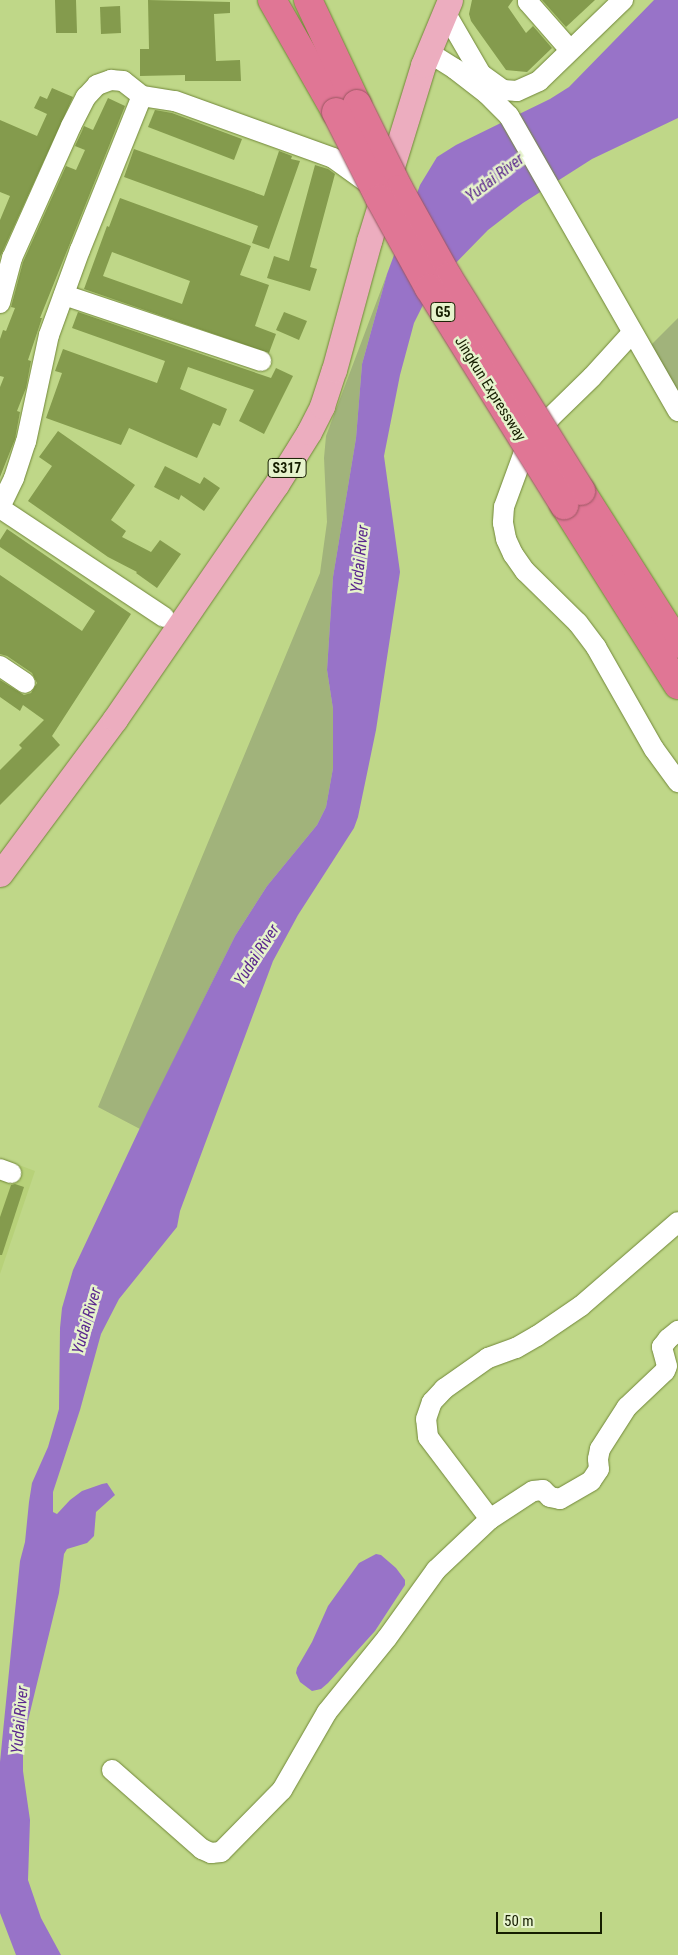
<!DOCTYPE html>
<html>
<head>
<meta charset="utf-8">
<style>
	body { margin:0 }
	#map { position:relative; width:678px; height:1955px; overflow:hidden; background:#bfd788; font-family:"Roboto Condensed",sans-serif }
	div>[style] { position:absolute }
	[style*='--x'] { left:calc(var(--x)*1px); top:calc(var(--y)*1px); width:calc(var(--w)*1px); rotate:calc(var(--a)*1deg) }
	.built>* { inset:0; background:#b7d179 }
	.green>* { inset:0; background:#a1b37b }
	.water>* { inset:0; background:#9873c8 }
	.building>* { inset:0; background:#849b4d }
	.roads { filter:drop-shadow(0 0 1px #718739) drop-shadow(0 0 1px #718739) }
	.minor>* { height:20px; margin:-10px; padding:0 10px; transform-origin:10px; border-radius:10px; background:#fff }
	.major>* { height:25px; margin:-12.5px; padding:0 12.5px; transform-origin:12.5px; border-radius:12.5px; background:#ecadbf }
	.highway>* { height:28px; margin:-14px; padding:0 14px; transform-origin:14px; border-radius:14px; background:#e07695 }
	.bridges { filter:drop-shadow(0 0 1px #995761) drop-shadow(0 0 1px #995761) }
	.highway-bridge>* { height:28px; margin:-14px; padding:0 14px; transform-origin:14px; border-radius:14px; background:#e07695 }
	span { translate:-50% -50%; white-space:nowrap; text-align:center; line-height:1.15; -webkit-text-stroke:5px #e6f3cc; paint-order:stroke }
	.shield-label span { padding:1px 4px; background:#e6f3cc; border:1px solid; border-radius:4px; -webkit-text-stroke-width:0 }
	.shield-label { font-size:14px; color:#161e00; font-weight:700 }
	.street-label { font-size:15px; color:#161e00 }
	.water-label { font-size:16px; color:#5a278d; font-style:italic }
	.scale { position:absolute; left:496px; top:1912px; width:106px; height:22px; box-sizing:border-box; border:2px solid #161e00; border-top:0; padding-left:6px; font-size:15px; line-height:18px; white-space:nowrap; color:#161e00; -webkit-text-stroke:4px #e6f3cc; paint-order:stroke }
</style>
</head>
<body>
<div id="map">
	<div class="built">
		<i style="clip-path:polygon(0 1158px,35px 1171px,0 1274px)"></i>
	</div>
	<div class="green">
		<i style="clip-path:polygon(387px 274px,362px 364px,356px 438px,333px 577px,327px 670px,333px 709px,333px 768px,326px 807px,317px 825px,267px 886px,235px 936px,140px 1129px,98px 1107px,320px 573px,327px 522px,324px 458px,326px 436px)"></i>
		<i style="clip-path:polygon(678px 318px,678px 397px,648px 348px)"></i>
	</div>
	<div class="water">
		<i style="clip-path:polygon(654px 0,678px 0,678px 118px,592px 159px,523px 203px,488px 230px,445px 274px,424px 303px,414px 323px,400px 375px,384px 456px,400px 572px,376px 730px,358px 817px,354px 828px,298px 915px,273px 961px,180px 1211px,177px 1227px,119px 1299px,101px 1334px,80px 1410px,53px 1492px,53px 1512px,57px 1514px,70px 1500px,82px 1491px,102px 1484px,107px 1483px,115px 1495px,96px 1512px,94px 1536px,87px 1543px,67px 1549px,64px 1554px,59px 1593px,23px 1741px,23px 1771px,30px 1820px,28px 1880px,41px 1918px,61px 1955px,16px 1955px,0 1913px,0 1762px,20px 1561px,25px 1542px,29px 1502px,32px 1483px,48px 1447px,59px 1409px,60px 1328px,62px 1308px,73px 1270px,147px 1113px,235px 936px,267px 886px,317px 825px,326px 807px,333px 768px,333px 709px,327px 670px,333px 577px,356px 438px,362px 364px,387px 274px,420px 185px,437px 157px,456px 145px,550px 99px,569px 87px)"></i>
		<i style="clip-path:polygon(376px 1554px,381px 1555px,396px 1568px,405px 1580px,405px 1585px,375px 1631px,328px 1683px,321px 1689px,312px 1691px,300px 1682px,296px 1673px,297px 1668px,312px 1642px,328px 1606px,359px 1563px)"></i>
	</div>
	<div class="building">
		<i style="clip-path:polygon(55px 0,76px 0,77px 33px,56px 33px)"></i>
		<i style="clip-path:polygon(148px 0,230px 2px,230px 13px,214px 14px,216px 61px,240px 60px,241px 81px,185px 81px,185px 75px,140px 76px,140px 49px,149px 49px)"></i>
		<i style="clip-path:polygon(472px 0,513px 0,508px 7px,526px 33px,533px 26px,552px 48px,527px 72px,506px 70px,471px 21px,469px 14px)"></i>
		<i style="clip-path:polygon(542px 0,595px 0,566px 27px)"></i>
		<i style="clip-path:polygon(120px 6px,121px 33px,101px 34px,100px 7px)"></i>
		<i style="clip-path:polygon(52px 88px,73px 97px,0 257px,0 220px,10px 196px,0 192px,0 120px,37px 136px,47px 114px,34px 108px,40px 96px,47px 99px)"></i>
		<i style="clip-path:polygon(108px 98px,125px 106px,40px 318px,42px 318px,28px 360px,31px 361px,26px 388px,17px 411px,20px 412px,15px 439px,0 477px,0 387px,4px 377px,0 376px,0 339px,3px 330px,6px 331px,15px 308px,11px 307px,23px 262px,66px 166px,76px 170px,85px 150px,75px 146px,82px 131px,84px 126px,93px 130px)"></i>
		<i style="clip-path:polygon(155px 110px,172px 113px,242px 139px,234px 160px,148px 127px)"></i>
		<i style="clip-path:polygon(134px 149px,264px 196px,279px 151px,292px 156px,291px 159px,300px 161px,269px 249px,252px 243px,258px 226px,124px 177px)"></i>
		<i style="clip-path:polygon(315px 165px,328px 169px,335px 174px,310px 267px,317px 269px,310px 291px,267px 278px,274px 256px,289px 261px)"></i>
		<i style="clip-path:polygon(evenodd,120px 198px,251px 246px,240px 275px,269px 285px,255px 326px,276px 334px,269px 353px,84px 289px,107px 226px,109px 227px,120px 198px,112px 252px,190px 281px,182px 304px,103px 276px,112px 252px)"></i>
		<i style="clip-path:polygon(78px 312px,271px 378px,276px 368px,293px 376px,264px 434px,239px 421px,254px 390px,188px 367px,180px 389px,227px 409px,220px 426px,213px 423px,197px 458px,129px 428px,121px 445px,46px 418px,62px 373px,55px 371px,63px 349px,157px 383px,165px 361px,72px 328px)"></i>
		<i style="clip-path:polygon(284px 312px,307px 321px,299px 340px,276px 330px)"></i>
		<i style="clip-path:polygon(58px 431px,135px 485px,111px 520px,126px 531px,122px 537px,151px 552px,160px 540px,181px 554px,157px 588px,136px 573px,137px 572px,108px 557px,28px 501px,52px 466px,39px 457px)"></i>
		<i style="clip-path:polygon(165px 466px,200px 484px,204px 477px,220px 488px,204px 511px,181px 495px,179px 500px,154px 487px)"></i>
		<i style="clip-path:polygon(7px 529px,131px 614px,52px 736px,60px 745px,0 805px,0 770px,22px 748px,19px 745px,44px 720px,23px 705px,20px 711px,0 697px,0 680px,24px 695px,31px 693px,37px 683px,32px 673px,7px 656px,0 654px,0 575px,82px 631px,95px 611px,0 547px,0 540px)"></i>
		<i style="clip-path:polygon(15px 1184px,24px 1187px,2px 1255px,0 1255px,0 1217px,11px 1185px)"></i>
	</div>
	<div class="roads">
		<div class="minor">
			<i style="--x:528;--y:0;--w:2;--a:90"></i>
			<i style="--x:528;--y:2;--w:64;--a:48.8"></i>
			<i style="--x:445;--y:12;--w:72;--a:59.9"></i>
			<i style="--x:481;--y:74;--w:27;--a:36"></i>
			<i style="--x:503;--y:90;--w:14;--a:4"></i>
			<i style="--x:517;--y:91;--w:24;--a:-24"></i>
			<i style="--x:539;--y:81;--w:117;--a:-44"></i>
			<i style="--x:428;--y:52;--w:32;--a:32"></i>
			<i style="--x:455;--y:69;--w:41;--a:38"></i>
			<i style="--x:487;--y:94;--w:31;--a:45"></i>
			<i style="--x:509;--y:116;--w:340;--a:60.2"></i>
			<i style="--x:64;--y:295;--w:208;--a:18.5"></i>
			<i style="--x:0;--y:303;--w:47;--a:-75.1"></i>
			<i style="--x:12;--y:258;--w:145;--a:-65.9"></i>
			<i style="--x:71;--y:126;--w:33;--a:-63"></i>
			<i style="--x:86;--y:97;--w:16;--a:-47"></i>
			<i style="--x:97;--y:85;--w:15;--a:-20"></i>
			<i style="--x:111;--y:80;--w:12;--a:5"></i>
			<i style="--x:123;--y:81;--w:24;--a:38"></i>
			<i style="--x:142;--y:96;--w:33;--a:9"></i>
			<i style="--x:175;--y:101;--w:168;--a:19.8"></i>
			<i style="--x:333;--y:158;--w:44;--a:35.8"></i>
			<i style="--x:632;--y:333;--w:59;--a:132.3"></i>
			<i style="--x:592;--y:377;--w:59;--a:135.7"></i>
			<i style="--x:550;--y:418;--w:46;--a:126.1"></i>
			<i style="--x:523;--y:455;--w:55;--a:110.1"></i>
			<i style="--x:504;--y:507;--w:16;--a:94"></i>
			<i style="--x:503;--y:523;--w:16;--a:79"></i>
			<i style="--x:506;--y:539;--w:17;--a:65"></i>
			<i style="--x:513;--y:554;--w:21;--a:55"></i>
			<i style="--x:525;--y:571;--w:74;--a:44.5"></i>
			<i style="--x:578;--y:623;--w:30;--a:53"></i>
			<i style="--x:596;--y:647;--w:117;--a:60.4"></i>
			<i style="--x:654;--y:749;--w:41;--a:54"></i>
			<i style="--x:0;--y:507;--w:32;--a:-64"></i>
			<i style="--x:14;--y:478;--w:38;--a:-72"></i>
			<i style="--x:26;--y:442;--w:109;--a:-77.9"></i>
			<i style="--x:49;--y:335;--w:90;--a:-70"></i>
			<i style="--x:80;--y:250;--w:166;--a:-68.1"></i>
			<i style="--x:0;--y:508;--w:197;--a:33.6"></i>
			<i style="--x:0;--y:666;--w:30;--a:34"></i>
			<i style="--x:0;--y:1169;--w:12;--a:20"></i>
			<i style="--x:490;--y:1519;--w:103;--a:-127.1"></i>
			<i style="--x:428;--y:1437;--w:18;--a:-96"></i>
			<i style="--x:426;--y:1419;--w:18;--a:-71"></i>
			<i style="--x:432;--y:1402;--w:18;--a:-47"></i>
			<i style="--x:444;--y:1389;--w:54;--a:-35.2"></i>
			<i style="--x:488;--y:1358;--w:30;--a:-20"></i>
			<i style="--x:516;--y:1348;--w:24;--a:-30"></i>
			<i style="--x:537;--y:1336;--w:53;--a:-34.3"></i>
			<i style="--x:581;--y:1306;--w:128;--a:-40.9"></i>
			<i style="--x:112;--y:1770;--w:120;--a:41.3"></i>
			<i style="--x:202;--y:1849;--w:10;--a:24"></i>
			<i style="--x:211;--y:1853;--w:10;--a:-6"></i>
			<i style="--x:221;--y:1852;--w:87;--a:-45.5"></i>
			<i style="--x:282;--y:1790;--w:90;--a:-60"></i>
			<i style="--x:327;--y:1712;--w:95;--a:-51"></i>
			<i style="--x:387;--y:1638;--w:84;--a:-54.2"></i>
			<i style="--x:436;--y:1570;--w:74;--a:-43.4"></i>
			<i style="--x:490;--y:1519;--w:51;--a:-33.1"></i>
			<i style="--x:533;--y:1491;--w:10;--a:-6"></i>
			<i style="--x:543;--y:1490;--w:10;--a:45"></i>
			<i style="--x:550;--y:1497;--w:10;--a:11"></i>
			<i style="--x:560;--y:1499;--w:36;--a:-30"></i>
			<i style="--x:591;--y:1481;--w:14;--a:-56"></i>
			<i style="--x:599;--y:1469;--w:10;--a:-96"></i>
			<i style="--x:598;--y:1459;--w:10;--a:-79"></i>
			<i style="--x:600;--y:1449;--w:50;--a:-57.3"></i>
			<i style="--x:627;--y:1407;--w:52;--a:-43.5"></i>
			<i style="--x:665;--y:1371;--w:5;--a:-68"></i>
			<i style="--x:667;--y:1366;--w:20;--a:-105"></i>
			<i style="--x:662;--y:1347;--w:10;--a:-53"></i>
			<i style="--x:668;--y:1339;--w:13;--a:-39"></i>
		</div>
		<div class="major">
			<i style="--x:0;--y:874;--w:193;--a:-53.4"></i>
			<i style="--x:115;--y:719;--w:284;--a:-55.5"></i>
			<i style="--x:276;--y:485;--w:62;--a:-58.1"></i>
			<i style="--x:309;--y:432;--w:29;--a:-63"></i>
			<i style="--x:322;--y:406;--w:38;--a:-72"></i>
			<i style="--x:334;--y:370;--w:134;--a:-74.8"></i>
			<i style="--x:369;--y:241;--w:184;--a:-72.9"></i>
			<i style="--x:423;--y:65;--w:70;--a:-67.4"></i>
		</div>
		<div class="highway">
			<i style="--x:272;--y:0;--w:129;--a:60.3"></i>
			<i style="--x:308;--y:0;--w:115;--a:64.8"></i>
			<i style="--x:581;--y:491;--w:181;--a:57.6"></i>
			<i style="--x:564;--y:505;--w:213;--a:57.7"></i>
		</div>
	</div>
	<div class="bridges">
		<div class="highway-bridge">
			<i style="--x:357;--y:104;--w:95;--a:63.7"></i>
			<i style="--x:399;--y:189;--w:101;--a:60.9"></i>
			<i style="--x:448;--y:277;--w:252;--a:58.1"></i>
			<i style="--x:336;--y:112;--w:97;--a:63.2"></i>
			<i style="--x:380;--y:199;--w:102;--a:61.2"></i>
			<i style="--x:429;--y:288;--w:256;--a:58.1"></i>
		</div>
	</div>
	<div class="shield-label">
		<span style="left:443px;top:312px">G5</span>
		<span style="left:287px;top:468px">S317</span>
	</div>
	<div class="street-label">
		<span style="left:490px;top:389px;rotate:58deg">Jingkun Expressway</span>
	</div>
	<div class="water-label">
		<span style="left:495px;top:178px;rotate:-37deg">Yudai River</span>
		<span style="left:360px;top:559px;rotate:-84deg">Yudai River</span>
		<span style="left:257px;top:955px;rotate:-57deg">Yudai River</span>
		<span style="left:87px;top:1321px;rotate:-74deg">Yudai River</span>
		<span style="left:20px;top:1720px;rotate:-85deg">Yudai River</span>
	</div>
	<div class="scale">50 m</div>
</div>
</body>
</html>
